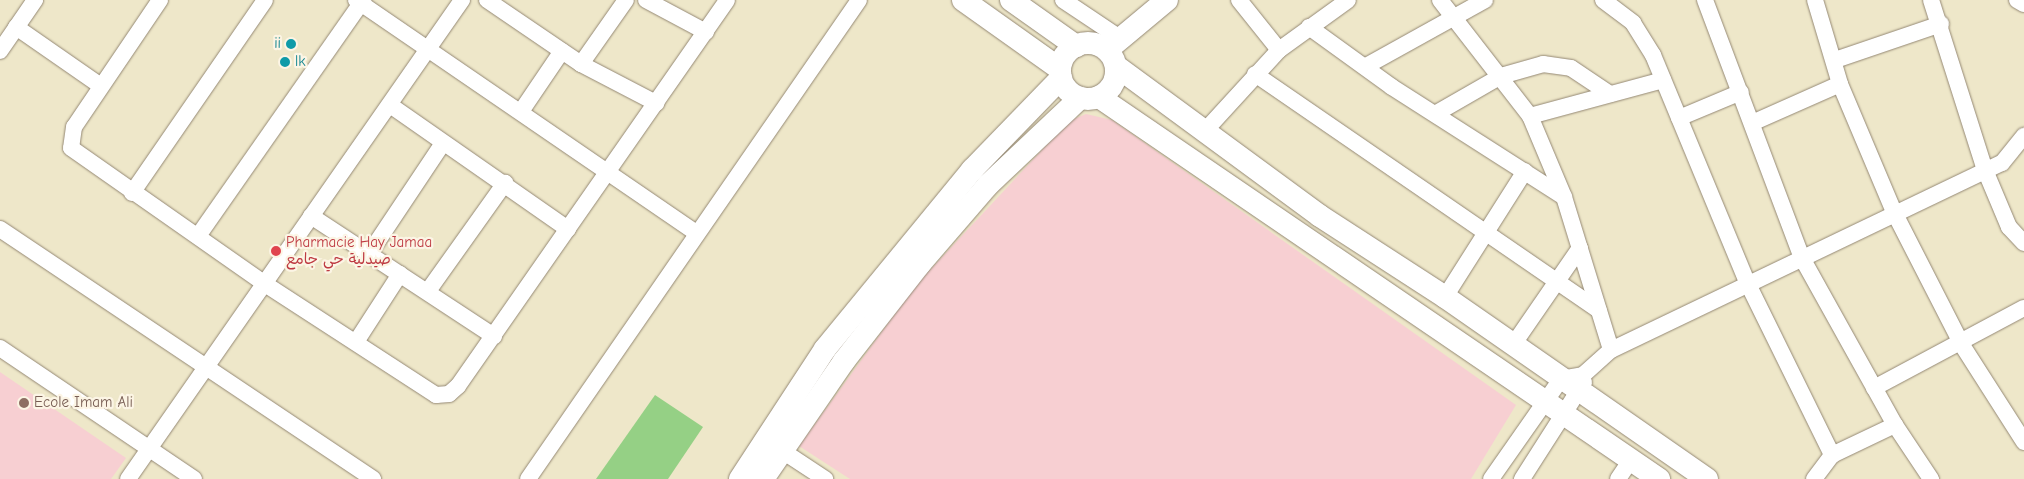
<!DOCTYPE html>
<html>
<head>
<meta charset="utf-8">
<style>
	body { margin:0 }
	#map { position:relative; width:2024px; height:479px; overflow:hidden; background:#eee7c9; font-family:"Comic Neue","Playpen Sans Arabic",sans-serif }
	div>[style] { position:absolute }
	[style*='--x'] { left:calc(var(--x)*1px); top:calc(var(--y)*1px); width:calc(var(--w)*1px); rotate:calc(var(--a)*1deg) }
	.built>* { inset:0; background:#f7cfd2 }
	.green>* { inset:0; background:#95d085 }
	.roads { filter:drop-shadow(0 0 1px #948874) drop-shadow(0 0 1px #948874) }
	.street>* { height:16px; margin:-8px; padding:0 8px; transform-origin:8px; border-radius:8px; background:#fff }
	.secondary>* { height:22px; margin:-11px; padding:0 11px; transform-origin:11px; border-radius:11px; background:#fff }
	.secondary>.ring { margin:-11px; padding:0; box-sizing:content-box; background:none; border:22px solid #fff; border-radius:50% }
	.dots>* { width:14px; height:14px; translate:-50% -50%; box-sizing:border-box; border:2px solid #fcf5e5; border-radius:50% }
	span { translate:-50% -50%; white-space:nowrap; text-align:center; line-height:1.15; -webkit-text-stroke:4.5px #fcf5e5; paint-order:stroke }
	.culture-label { font-size:15px; color:#0d838f }
	.right { translate:-100% -50%; text-align:right }
	.left { translate:0 -50%; text-align:left }
	.health-label { font-size:15px; color:#be3a42 }
	.education-label { font-size:15px; color:#785e54 }
</style>
</head>
<body>
<div id="map">
	<div class="built">
		<i style="clip-path:polygon(1086px 114px,1112px 120px,1516px 405px,1471px 479px,850px 479px,799px 446px,915px 286px,1069px 121px)"></i>
		<i style="clip-path:polygon(0 372px,126px 458px,111px 479px,0 479px)"></i>
	</div>
	<div class="green">
		<i style="clip-path:polygon(655px 395px,703px 427px,668px 479px,596px 479px)"></i>
	</div>
	<div class="roads">
		<div class="street">
			<i style="--x:160;--y:0;--w:153;--a:124.1"></i>
			<i style="--x:74;--y:127;--w:21;--a:98"></i>
			<i style="--x:71;--y:148;--w:237;--a:35"></i>
			<i style="--x:265;--y:284;--w:204;--a:33"></i>
			<i style="--x:436;--y:395;--w:13;--a:-4"></i>
			<i style="--x:449;--y:394;--w:12;--a:-42"></i>
			<i style="--x:458;--y:386;--w:470;--a:-55.1"></i>
			<i style="--x:356;--y:0;--w:412;--a:34.4"></i>
			<i style="--x:487;--y:0;--w:114;--a:34.2"></i>
			<i style="--x:581;--y:64;--w:85;--a:27.5"></i>
			<i style="--x:646;--y:0;--w:68;--a:28.1"></i>
			<i style="--x:1063;--y:0;--w:69;--a:33.7"></i>
			<i style="--x:1239;--y:0;--w:64;--a:51.3"></i>
			<i style="--x:1440;--y:0;--w:147;--a:52.2"></i>
			<i style="--x:1530;--y:116;--w:88;--a:67.2"></i>
			<i style="--x:1564;--y:197;--w:160;--a:72.9"></i>
			<i style="--x:1603;--y:0;--w:38;--a:37"></i>
			<i style="--x:1633;--y:23;--w:38;--a:58"></i>
			<i style="--x:1653;--y:55;--w:248;--a:67.5"></i>
			<i style="--x:1748;--y:284;--w:191;--a:63.8"></i>
			<i style="--x:1705;--y:0;--w:276;--a:69.4"></i>
			<i style="--x:1802;--y:258;--w:191;--a:60.9"></i>
			<i style="--x:1895;--y:425;--w:65;--a:56.3"></i>
			<i style="--x:1815;--y:0;--w:88;--a:73.4"></i>
			<i style="--x:1840;--y:84;--w:139;--a:67.1"></i>
			<i style="--x:1894;--y:212;--w:149;--a:62.9"></i>
			<i style="--x:1962;--y:345;--w:115;--a:57.4"></i>
			<i style="--x:1931;--y:0;--w:178;--a:72.4"></i>
			<i style="--x:1985;--y:170;--w:62;--a:67.2"></i>
			<i style="--x:2009;--y:227;--w:22;--a:47"></i>
			<i style="--x:2017;--y:0;--w:8;--a:30"></i>
			<i style="--x:16;--y:27;--w:103;--a:34.8"></i>
			<i style="--x:1309;--y:27;--w:102;--a:35.9"></i>
			<i style="--x:1392;--y:87;--w:204;--a:32.6"></i>
			<i style="--x:0;--y:51;--w:62;--a:-55.5"></i>
			<i style="--x:1835;--y:60;--w:112;--a:-18.8"></i>
			<i style="--x:581;--y:64;--w:78;--a:-54.9"></i>
			<i style="--x:1366;--y:66;--w:136;--a:-29"></i>
			<i style="--x:1255;--y:74;--w:417;--a:34.5"></i>
			<i style="--x:390;--y:105;--w:217;--a:34.9"></i>
			<i style="--x:522;--y:110;--w:71;--a:-55.9"></i>
			<i style="--x:1435;--y:114;--w:76;--a:-29.9"></i>
			<i style="--x:1501;--y:76;--w:44;--a:-15.9"></i>
			<i style="--x:1543;--y:64;--w:28;--a:8"></i>
			<i style="--x:1571;--y:68;--w:47;--a:33.7"></i>
			<i style="--x:1530;--y:116;--w:138;--a:-15.1"></i>
			<i style="--x:1679;--y:118;--w:67;--a:-22.8"></i>
			<i style="--x:1752;--y:123;--w:96;--a:-23.9"></i>
			<i style="--x:1203;--y:133;--w:113;--a:-47.5"></i>
			<i style="--x:1279;--y:50;--w:85;--a:-35.9"></i>
			<i style="--x:132;--y:193;--w:234;--a:-55.4"></i>
			<i style="--x:311;--y:216;--w:219;--a:33.3"></i>
			<i style="--x:0;--y:229;--w:449;--a:33.8"></i>
			<i style="--x:198;--y:236;--w:288;--a:-55"></i>
			<i style="--x:369;--y:254;--w:133;--a:-56.3"></i>
			<i style="--x:428;--y:291;--w:133;--a:-54.5"></i>
			<i style="--x:1445;--y:297;--w:149;--a:-57.6"></i>
			<i style="--x:356;--y:342;--w:81;--a:-57.1"></i>
			<i style="--x:1513;--y:345;--w:118;--a:-55.4"></i>
			<i style="--x:0;--y:348;--w:234;--a:34"></i>
			<i style="--x:1874;--y:388;--w:170;--a:-28.1"></i>
			<i style="--x:781;--y:450;--w:53;--a:33.4"></i>
			<i style="--x:128;--y:479;--w:584;--a:-55.11"></i>
			<i style="--x:528;--y:479;--w:582;--a:-55.35"></i>
			<i style="--x:1491;--y:479;--w:122;--a:-55"></i>
			<i style="--x:1561;--y:379;--w:22;--a:-10"></i>
			<i style="--x:1583;--y:375;--w:38;--a:-42"></i>
			<i style="--x:1611;--y:350;--w:433;--a:-25.6"></i>
			<i style="--x:2002;--y:163;--w:35;--a:-51"></i>
			<i style="--x:1522;--y:479;--w:115;--a:-57.4"></i>
			<i style="--x:1618;--y:479;--w:23;--a:-56"></i>
			<i style="--x:1814;--y:479;--w:30;--a:-53"></i>
			<i style="--x:1832;--y:455;--w:70;--a:-25.5"></i>
		</div>
		<div class="secondary">
			<i style="--x:963;--y:0;--w:119;--a:35.4"></i>
			<i style="--x:1011;--y:0;--w:80;--a:35.3"></i>
			<i class="ring" style="left:1060px;top:43px;width:34px;height:34px"></i>
			<i style="--x:1107;--y:50;--w:78;--a:-39.8"></i>
			<i style="--x:1116;--y:66;--w:253;--a:36.3"></i>
			<i style="--x:1320;--y:216;--w:149;--a:32.9"></i>
			<i style="--x:1445;--y:297;--w:319;--a:34.8"></i>
			<i style="--x:1099;--y:97;--w:678;--a:34.3"></i>
			<i style="--x:740;--y:479;--w:155;--a:-56.8"></i>
			<i style="--x:825;--y:349;--w:232;--a:-50.6"></i>
			<i style="--x:972;--y:170;--w:128;--a:-45.9"></i>
			<i style="--x:763;--y:479;--w:143;--a:-55.5"></i>
			<i style="--x:844;--y:361;--w:122;--a:-52"></i>
			<i style="--x:919;--y:265;--w:106;--a:-49.2"></i>
			<i style="--x:988;--y:185;--w:127;--a:-43.4"></i>
		</div>
	</div>
	<div class="dots">
		<i style="left:291px;top:44px;background:#0f9aa8"></i>
		<i style="left:285px;top:62px;background:#0f9aa8"></i>
		<i style="left:276px;top:251px;background:#e0444e"></i>
		<i style="left:24px;top:403px;background:#8d6e63"></i>
	</div>
	<div class="culture-label">
		<span class="right" style="left:281px;top:44px">ii</span>
		<span class="left" style="left:295px;top:62px">lk</span>
	</div>
	<div class="health-label">
		<span class="left" style="left:286px;top:251px">Pharmacie Hay Jamaa<br>صيدلية حي جامع</span>
	</div>
	<div class="education-label">
		<span class="left" style="left:34px;top:403px">Ecole Imam Ali</span>
	</div>
</div>
</body>
</html>
